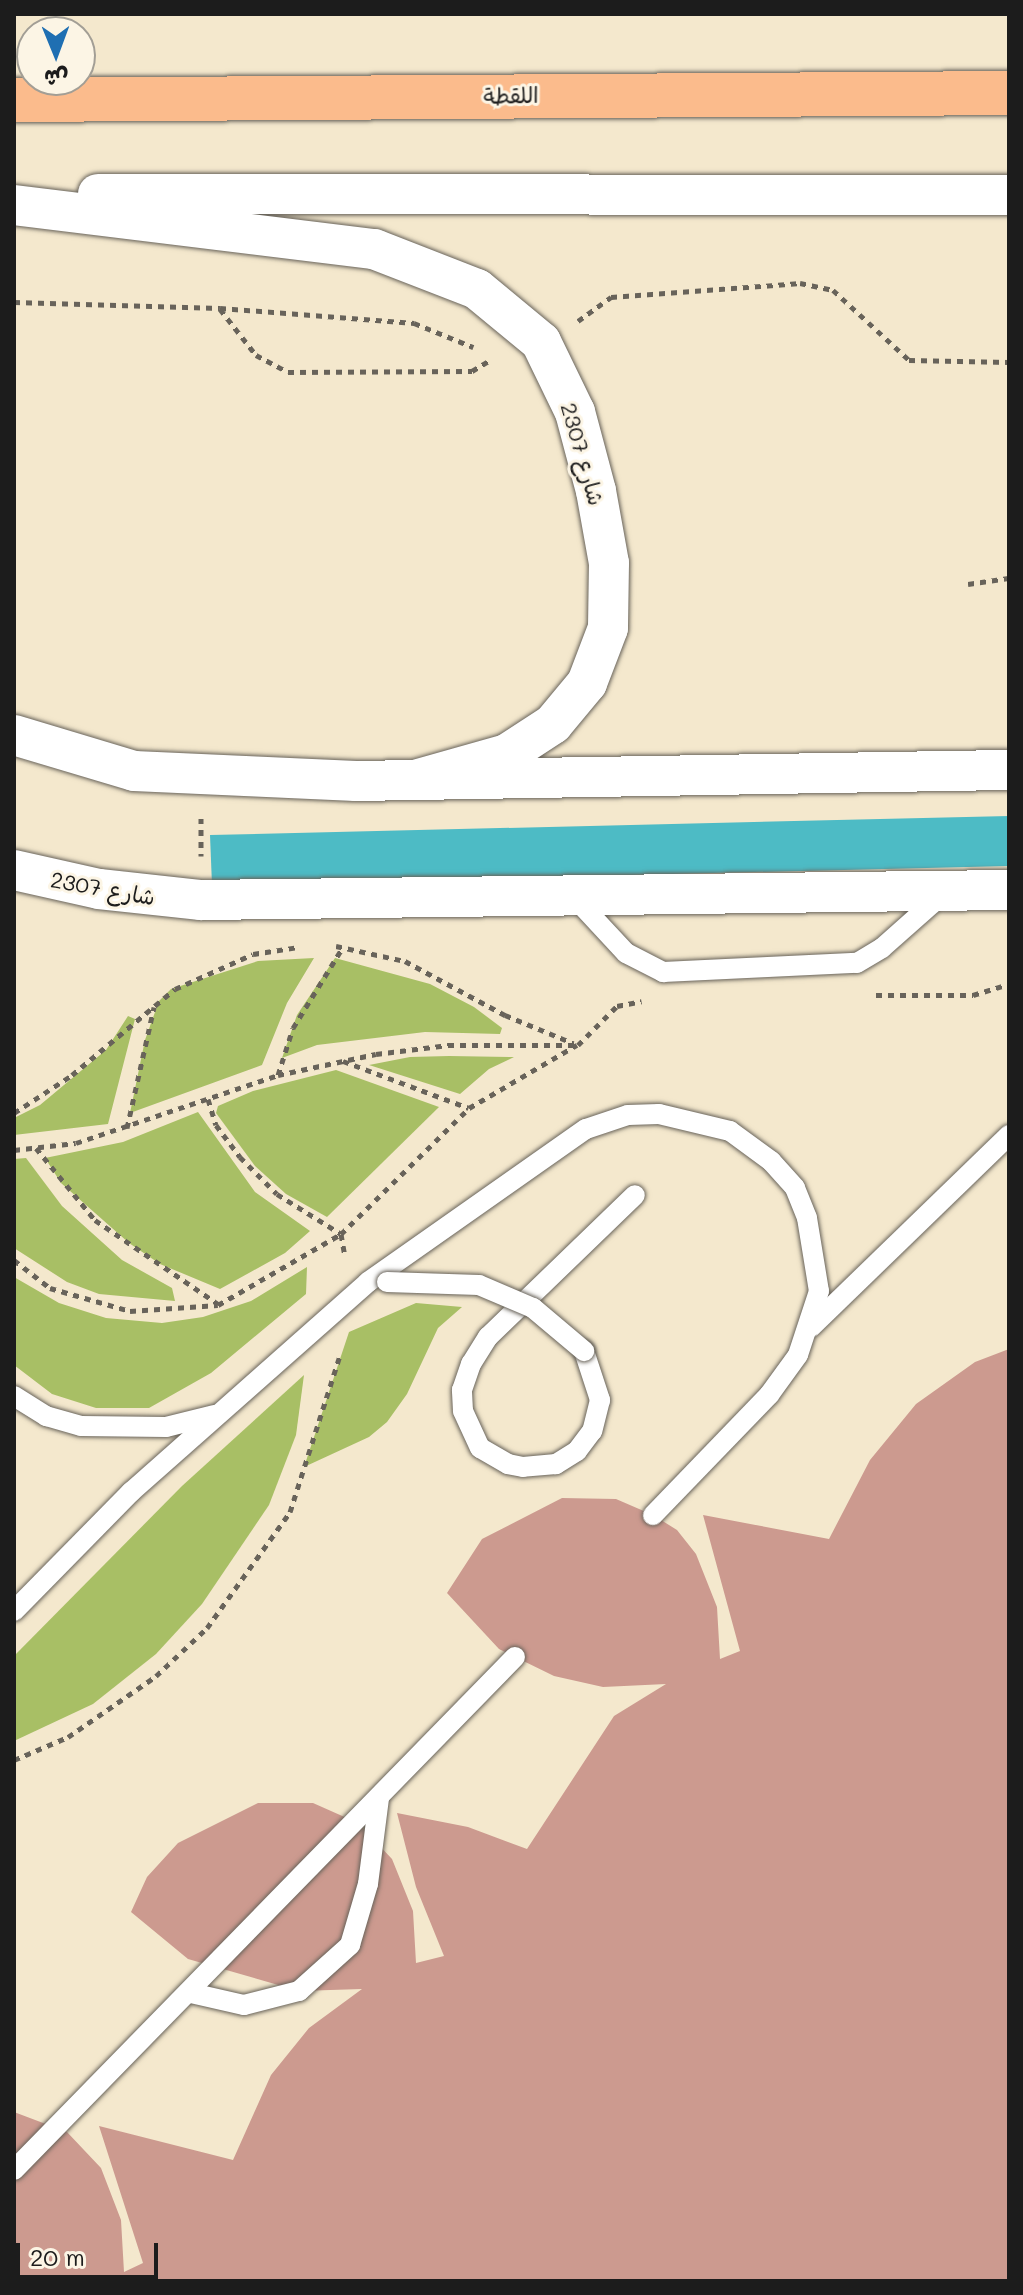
<!DOCTYPE html>
<html>
<head>
<meta charset="utf-8">
<style>
	body { margin:0 }
	#map { position:relative; width:1023px; height:2295px; overflow:hidden; background:#f4e8cd; font-family:Mali,"Playpen Sans Arabic",sans-serif }
	div>[style] { position:absolute }
	[style*='--x'] { left:calc(var(--x)*1px); top:calc(var(--y)*1px); width:calc(var(--w)*1px); rotate:calc(var(--a)*1deg) }
	.green>* { inset:0; background:#a8bf65 }
	.water>* { inset:0; background:#4dbbc5 }
	.building>* { inset:0; background:#cc9a8f }
	.path>* { height:5px; margin-top:-2.5px; transform-origin:0; background:repeating-linear-gradient(90deg,#68635a 0 6px,transparent 0 12px) }
	.roads { filter:drop-shadow(0 0 2px #68635a) drop-shadow(0 0 2px #68635a) }
	.lane>* { height:20px; margin:-10px; padding:0 10px; transform-origin:10px; border-radius:10px; background:#fff }
	.street>* { height:40px; margin:-20px; padding:0 20px; transform-origin:20px; border-radius:20px; background:#fff }
	.primary>* { height:44px; margin:-22px; padding:0 22px; transform-origin:22px; border-radius:22px; background:#fbbb8c }
	.bridges { filter:drop-shadow(0 0 2px #68635a) drop-shadow(0 0 2px #68635a) }
	.lane-bridge>* { height:20px; margin:-10px; padding:0 10px; transform-origin:10px; border-radius:10px; background:#fff }
	span { translate:-50% -50%; white-space:nowrap; text-align:center; line-height:1.15; -webkit-text-stroke:6px #fcf5e5; paint-order:stroke }
	.street-label { font-size:22px; color:#1c1c1c }
	.frame { position:absolute; inset:0; border:16px solid #1c1c1c; pointer-events:none }
	.north { position:absolute; left:16px; top:16px; width:80px; height:80px; box-sizing:border-box; background:#fcf5e5; border:2px solid #a29e95; border-radius:50%; rotate:179deg; font-size:22px; font-weight:700; line-height:32px; text-align:center; color:#1c1c1c }
	.north::after { content:''; display:block; margin:auto; width:28px; height:36px; background:#1f6fb2; clip-path:polygon(50% 0,100% 100%,50% 72%,0 100%) }
	.scale { position:absolute; left:16px; top:2243px; width:142px; height:36px; box-sizing:border-box; border:4px solid #1c1c1c; border-top:0; padding-left:10px; font-size:24px; line-height:28px; white-space:nowrap; color:#1c1c1c; -webkit-text-stroke:6px #fcf5e5; paint-order:stroke }
</style>
</head>
<body>
<div id="map">
	<div class="green">
		<i style="clip-path:polygon(314px 958px,287px 1003px,262px 1065px,130px 1113px,145px 1040px,159px 1001px,171px 989px,258px 961px)"></i>
		<i style="clip-path:polygon(335px 958px,430px 984px,474px 1007px,502px 1028px,500px 1034px,425px 1032px,317px 1045px,282px 1058px,297px 1015px)"></i>
		<i style="clip-path:polygon(128px 1016px,135px 1019px,108px 1124px,14px 1135px,14px 1118px,40px 1105px,106px 1050px)"></i>
		<i style="clip-path:polygon(410px 1057px,449px 1056px,514px 1057px,489px 1069px,460px 1094px,369px 1065px)"></i>
		<i style="clip-path:polygon(336px 1070px,439px 1107px,327px 1217px,286px 1194px,255px 1166px,216px 1113px,218px 1106px,253px 1091px)"></i>
		<i style="clip-path:polygon(198px 1112px,255px 1192px,310px 1231px,285px 1253px,220px 1289px,160px 1264px,129px 1243px,61px 1183px,45px 1158px,123px 1142px)"></i>
		<i style="clip-path:polygon(26px 1158px,62px 1206px,122px 1260px,172px 1288px,175px 1301px,99px 1294px,67px 1282px,14px 1248px,14px 1159px)"></i>
		<i style="clip-path:polygon(307px 1267px,306px 1294px,211px 1373px,149px 1408px,96px 1408px,52px 1394px,14px 1365px,14px 1277px,59px 1303px,106px 1318px,162px 1323px,203px 1317px,251px 1301px)"></i>
		<i style="clip-path:polygon(416px 1303px,462px 1307px,438px 1328px,407px 1394px,387px 1422px,369px 1437px,304px 1467px,349px 1332px)"></i>
		<i style="clip-path:polygon(304px 1375px,296px 1435px,269px 1505px,202px 1604px,156px 1654px,93px 1704px,14px 1741px,14px 1656px,182px 1486px)"></i>
	</div>
	<div class="water">
		<i style="clip-path:polygon(1009px 816px,1009px 866px,212px 885px,210px 835px)"></i>
	</div>
	<div class="building">
		<i style="clip-path:polygon(1009px 1349px,1009px 2281px,14px 2281px,14px 2112px,67px 2132px,101px 2168px,121px 2220px,124px 2272px,143px 2263px,99px 2126px,233px 2160px,271px 2075px,309px 2028px,362px 1989px,299px 1991px,188px 1959px,131px 1912px,147px 1877px,178px 1843px,258px 1803px,313px 1803px,358px 1823px,392px 1859px,413px 1911px,416px 1963px,444px 1956px,416px 1887px,397px 1813px,468px 1827px,527px 1849px,614px 1716px,666px 1684px,603px 1687px,554px 1676px,499px 1649px,447px 1593px,482px 1539px,562px 1498px,616px 1499px,653px 1515px,677px 1530px,696px 1554px,717px 1607px,720px 1659px,740px 1651px,703px 1515px,829px 1539px,870px 1460px,916px 1404px,975px 1362px)"></i>
	</div>
	<div class="path">
		<i style="--x:14;--y:302;--w:206;--a:1.7"></i>
		<i style="--x:220;--y:308;--w:195;--a:4.4"></i>
		<i style="--x:414;--y:323;--w:64;--a:22.1"></i>
		<i style="--x:220;--y:309;--w:58;--a:52"></i>
		<i style="--x:256;--y:355;--w:36;--a:28"></i>
		<i style="--x:288;--y:372;--w:184;--a:-0.3"></i>
		<i style="--x:472;--y:371;--w:23;--a:-31"></i>
		<i style="--x:578;--y:321;--w:41;--a:-36"></i>
		<i style="--x:611;--y:297;--w:190;--a:-4.2"></i>
		<i style="--x:800;--y:283;--w:34;--a:12"></i>
		<i style="--x:833;--y:290;--w:103;--a:42.6"></i>
		<i style="--x:909;--y:360;--w:100;--a:1.1"></i>
		<i style="--x:968;--y:584;--w:41;--a:-8.3"></i>
		<i style="--x:201;--y:818;--w:38;--a:90"></i>
		<i style="--x:336;--y:946;--w:71;--a:12.3"></i>
		<i style="--x:405;--y:961;--w:114;--a:28.4"></i>
		<i style="--x:505;--y:1015;--w:74;--a:22.4"></i>
		<i style="--x:876;--y:995;--w:97;--a:0"></i>
		<i style="--x:973;--y:995;--w:38;--a:-17"></i>
		<i style="--x:343;--y:1061;--w:134;--a:20.5"></i>
		<i style="--x:278;--y:1075;--w:49;--a:-72.3"></i>
		<i style="--x:293;--y:1028;--w:95;--a:-58.3"></i>
		<i style="--x:208;--y:1099;--w:27;--a:73"></i>
		<i style="--x:216;--y:1125;--w:40;--a:53"></i>
		<i style="--x:240;--y:1157;--w:52;--a:45"></i>
		<i style="--x:277;--y:1194;--w:75;--a:32"></i>
		<i style="--x:341;--y:1234;--w:23;--a:80"></i>
		<i style="--x:14;--y:1113;--w:69;--a:-33.2"></i>
		<i style="--x:72;--y:1075;--w:134;--a:-39.9"></i>
		<i style="--x:175;--y:989;--w:85;--a:-24.2"></i>
		<i style="--x:253;--y:954;--w:47;--a:-8.7"></i>
		<i style="--x:127;--y:1128;--w:124;--a:-77.4"></i>
		<i style="--x:36;--y:1148;--w:93;--a:50.7"></i>
		<i style="--x:95;--y:1220;--w:149;--a:34.3"></i>
		<i style="--x:14;--y:1150;--w:62;--a:-6.4"></i>
		<i style="--x:76;--y:1143;--w:213;--a:-18.6"></i>
		<i style="--x:278;--y:1075;--w:100;--a:-12.1"></i>
		<i style="--x:376;--y:1054;--w:73;--a:-7.1"></i>
		<i style="--x:448;--y:1045;--w:130;--a:0"></i>
		<i style="--x:578;--y:1045;--w:55;--a:-45"></i>
		<i style="--x:617;--y:1006;--w:25;--a:-11"></i>
		<i style="--x:14;--y:1260;--w:46;--a:37.9"></i>
		<i style="--x:50;--y:1288;--w:83;--a:16"></i>
		<i style="--x:130;--y:1311;--w:88;--a:-3.9"></i>
		<i style="--x:218;--y:1305;--w:142;--a:-30"></i>
		<i style="--x:341;--y:1234;--w:180;--a:-44.5"></i>
		<i style="--x:469;--y:1108;--w:125;--a:-30.3"></i>
		<i style="--x:14;--y:1760;--w:59;--a:-23.1"></i>
		<i style="--x:68;--y:1737;--w:107;--a:-34.7"></i>
		<i style="--x:156;--y:1676;--w:70;--a:-43.3"></i>
		<i style="--x:207;--y:1628;--w:143;--a:-54.4"></i>
		<i style="--x:290;--y:1512;--w:165;--a:-72.3"></i>
	</div>
	<div class="roads">
		<div class="lane">
			<i style="--x:573;--y:896;--w:78;--a:47.1"></i>
			<i style="--x:626;--y:953;--w:42;--a:27.2"></i>
			<i style="--x:663;--y:972;--w:194;--a:-2.7"></i>
			<i style="--x:857;--y:963;--w:29;--a:-31"></i>
			<i style="--x:882;--y:948;--w:80;--a:-41.5"></i>
			<i style="--x:811;--y:1327;--w:276;--a:-44.1"></i>
			<i style="--x:584;--y:1351;--w:52;--a:71.9"></i>
			<i style="--x:600;--y:1400;--w:32;--a:104"></i>
			<i style="--x:592;--y:1431;--w:25;--a:127"></i>
			<i style="--x:577;--y:1451;--w:25;--a:148"></i>
			<i style="--x:556;--y:1464;--w:33;--a:175"></i>
			<i style="--x:523;--y:1467;--w:15;--a:-169"></i>
			<i style="--x:508;--y:1464;--w:32;--a:-150"></i>
			<i style="--x:480;--y:1448;--w:41;--a:-114.7"></i>
			<i style="--x:463;--y:1411;--w:21;--a:-93"></i>
			<i style="--x:462;--y:1390;--w:28;--a:-71"></i>
			<i style="--x:471;--y:1364;--w:32;--a:-58"></i>
			<i style="--x:488;--y:1337;--w:204;--a:-44"></i>
			<i style="--x:14;--y:1396;--w:38;--a:32"></i>
			<i style="--x:46;--y:1416;--w:36;--a:16"></i>
			<i style="--x:81;--y:1426;--w:85;--a:0.7"></i>
			<i style="--x:166;--y:1427;--w:49;--a:-14"></i>
			<i style="--x:14;--y:1611;--w:167;--a:-45.5"></i>
			<i style="--x:131;--y:1492;--w:317;--a:-41.5"></i>
			<i style="--x:368;--y:1282;--w:266;--a:-35.1"></i>
			<i style="--x:586;--y:1129;--w:44;--a:-18.4"></i>
			<i style="--x:628;--y:1115;--w:31;--a:-2"></i>
			<i style="--x:659;--y:1114;--w:73;--a:13.5"></i>
			<i style="--x:730;--y:1131;--w:51;--a:36.2"></i>
			<i style="--x:771;--y:1161;--w:36;--a:48"></i>
			<i style="--x:795;--y:1188;--w:32;--a:68"></i>
			<i style="--x:807;--y:1218;--w:74;--a:80.7"></i>
			<i style="--x:819;--y:1291;--w:67;--a:108.2"></i>
			<i style="--x:798;--y:1355;--w:49;--a:125.9"></i>
			<i style="--x:769;--y:1395;--w:167;--a:134"></i>
			<i style="--x:191;--y:1993;--w:54;--a:12.8"></i>
			<i style="--x:244;--y:2005;--w:57;--a:-14.3"></i>
			<i style="--x:299;--y:1991;--w:69;--a:-42"></i>
			<i style="--x:350;--y:1945;--w:64;--a:-73.6"></i>
			<i style="--x:368;--y:1884;--w:87;--a:-82.7"></i>
			<i style="--x:14;--y:2170;--w:717;--a:-45.68"></i>
		</div>
		<div class="street">
			<i style="--x:98;--y:194;--w:911;--a:0.06"></i>
			<i style="--x:14;--y:205;--w:363;--a:7"></i>
			<i style="--x:374;--y:249;--w:110;--a:21.2"></i>
			<i style="--x:477;--y:289;--w:83;--a:39.6"></i>
			<i style="--x:541;--y:342;--w:78;--a:64.1"></i>
			<i style="--x:575;--y:412;--w:82;--a:75.1"></i>
			<i style="--x:596;--y:491;--w:73;--a:79.8"></i>
			<i style="--x:609;--y:563;--w:65;--a:90.9"></i>
			<i style="--x:608;--y:628;--w:59;--a:110.9"></i>
			<i style="--x:587;--y:683;--w:53;--a:129.7"></i>
			<i style="--x:553;--y:724;--w:55;--a:146.9"></i>
			<i style="--x:507;--y:754;--w:92;--a:164.3"></i>
			<i style="--x:14;--y:735;--w:125;--a:16.7"></i>
			<i style="--x:134;--y:771;--w:222;--a:2.6"></i>
			<i style="--x:356;--y:781;--w:653;--a:-0.97"></i>
			<i style="--x:14;--y:870;--w:87;--a:12.6"></i>
			<i style="--x:99;--y:889;--w:103;--a:6.2"></i>
			<i style="--x:201;--y:900;--w:808;--a:-0.71"></i>
		</div>
		<div class="primary">
			<i style="--x:14;--y:100;--w:995;--a:-0.4"></i>
		</div>
	</div>
	<div class="bridges">
		<div class="lane-bridge">
			<i style="--x:387;--y:1282;--w:92;--a:1.9"></i>
			<i style="--x:479;--y:1285;--w:59;--a:23.1"></i>
			<i style="--x:533;--y:1308;--w:67;--a:40.1"></i>
		</div>
	</div>
	<div class="street-label">
		<span style="left:511px;top:95px;rotate:-1deg">اللقطة</span>
		<span style="left:583px;top:454px;rotate:74deg">شارع 2307</span>
		<span style="left:103px;top:888px;rotate:10deg">شارع 2307</span>
	</div>
	<div class="frame"></div>
	<div class="north">ش</div>
	<div class="scale">20 m</div>
</div>
</body>
</html>
